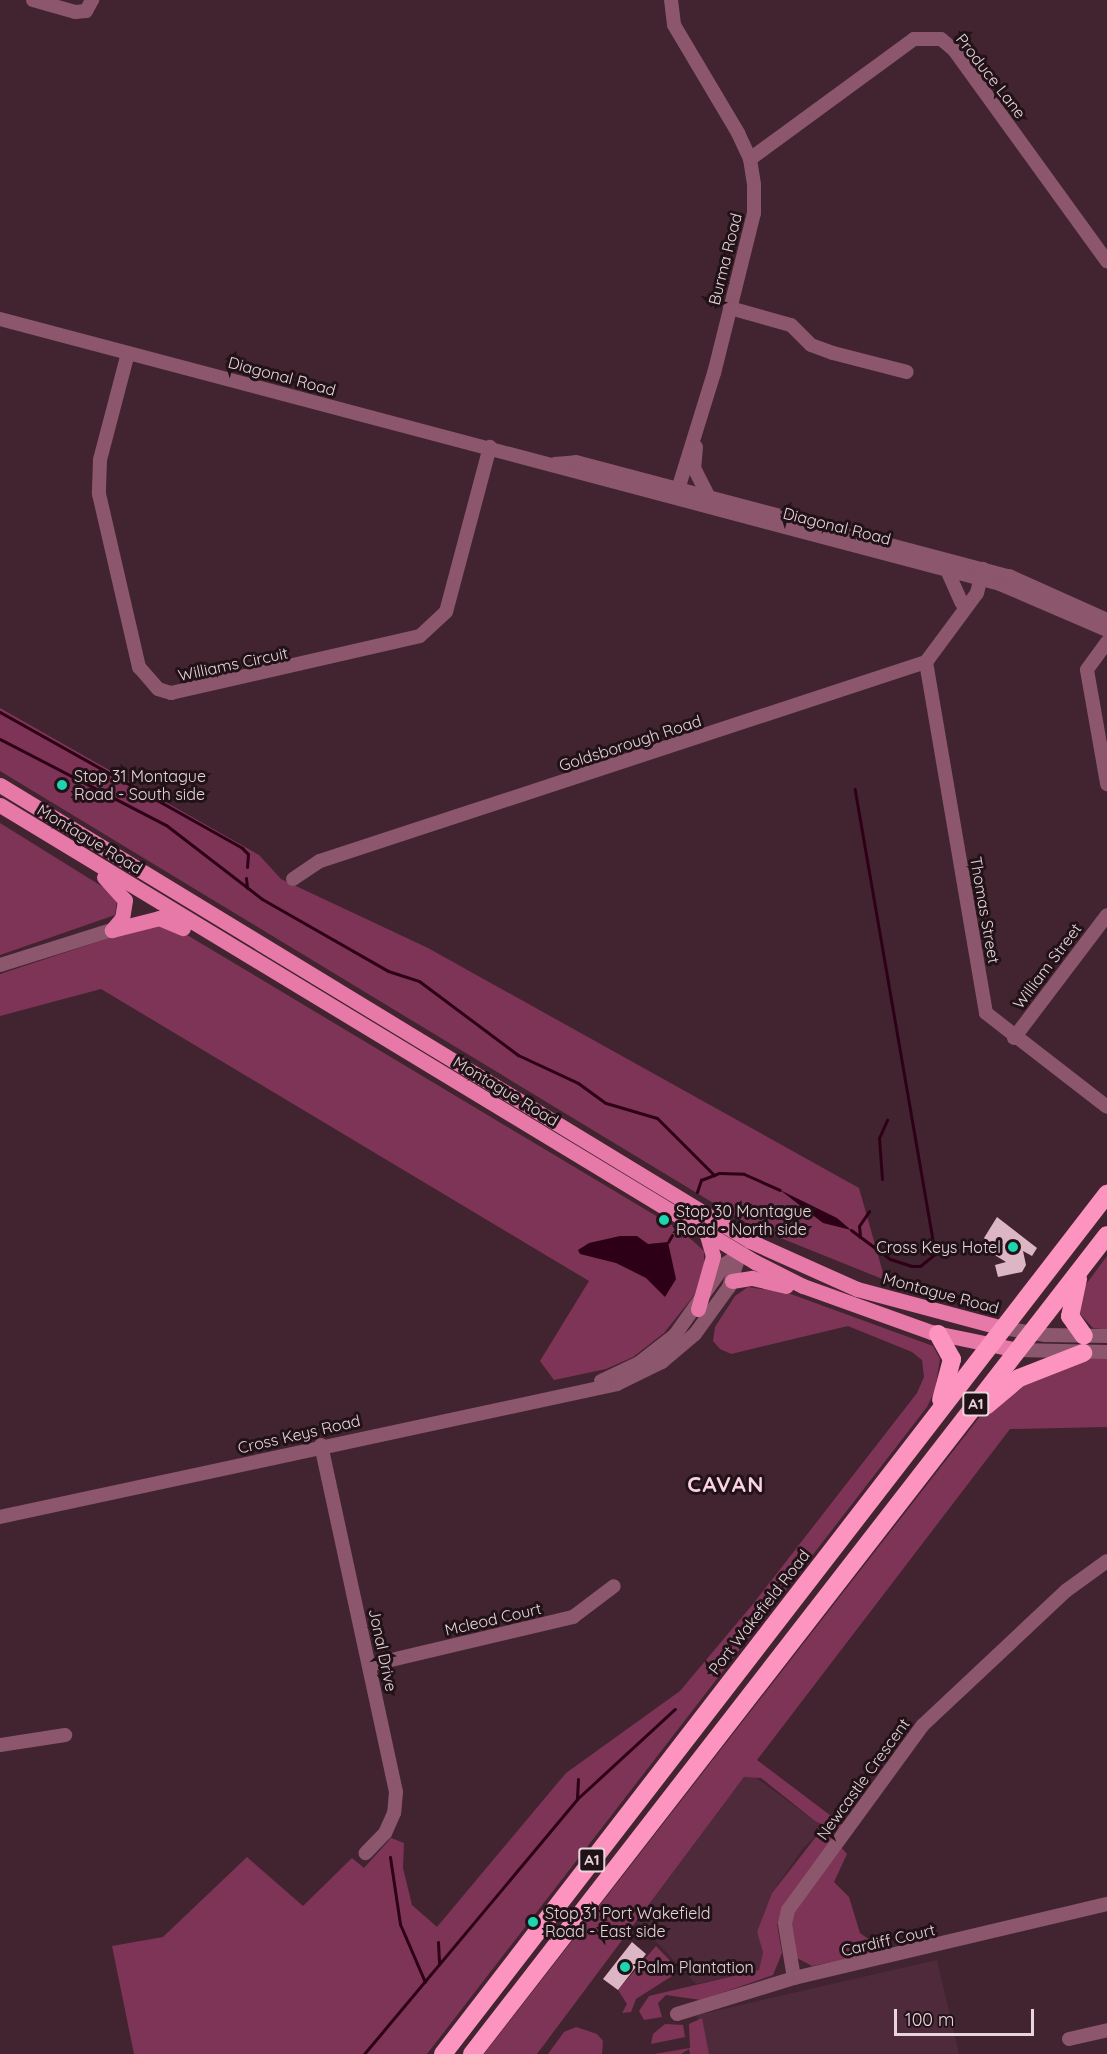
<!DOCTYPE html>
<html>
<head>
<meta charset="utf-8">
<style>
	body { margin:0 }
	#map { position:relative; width:1107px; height:2054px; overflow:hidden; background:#422430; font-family:Quicksand,sans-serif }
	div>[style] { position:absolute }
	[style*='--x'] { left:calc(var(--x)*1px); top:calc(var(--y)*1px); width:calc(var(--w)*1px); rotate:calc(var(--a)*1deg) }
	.built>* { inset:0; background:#4f2a3a }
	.green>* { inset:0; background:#7e3456 }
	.water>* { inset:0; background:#2e0017 }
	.stream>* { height:3px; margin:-1.5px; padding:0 1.5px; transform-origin:1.5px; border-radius:1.5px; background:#2e0017 }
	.building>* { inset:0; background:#ddb6c5 }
	.minor>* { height:14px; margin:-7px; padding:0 7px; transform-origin:7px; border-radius:7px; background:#8c566c }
	.major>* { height:15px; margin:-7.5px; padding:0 7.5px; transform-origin:7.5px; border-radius:7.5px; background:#e779a9 }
	.highway>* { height:18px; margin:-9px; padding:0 9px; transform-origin:9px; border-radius:9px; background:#fd93bf }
	.dots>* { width:16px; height:16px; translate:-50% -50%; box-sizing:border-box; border:3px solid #201217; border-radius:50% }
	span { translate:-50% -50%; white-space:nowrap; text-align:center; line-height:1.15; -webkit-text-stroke:6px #201217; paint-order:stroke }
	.shield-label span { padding:2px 4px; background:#201217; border:2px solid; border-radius:4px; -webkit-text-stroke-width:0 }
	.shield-label { font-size:15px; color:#e8d4db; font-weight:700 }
	.street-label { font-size:16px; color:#e8d4db }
	.poi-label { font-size:16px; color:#e8d4db }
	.left { translate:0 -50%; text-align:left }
	.right { translate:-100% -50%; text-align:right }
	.district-label { font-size:22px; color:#fbd3e2; font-weight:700; letter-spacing:1.5px }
	.scale { position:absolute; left:894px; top:2009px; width:140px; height:27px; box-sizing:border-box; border:3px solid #e8d4db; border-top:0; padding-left:8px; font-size:18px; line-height:21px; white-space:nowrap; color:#e8d4db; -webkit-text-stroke:4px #201217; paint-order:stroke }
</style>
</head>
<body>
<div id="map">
	<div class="built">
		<i style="clip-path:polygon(752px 1775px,815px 1821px,835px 1829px,830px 1835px,819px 1833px,803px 1848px,772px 1893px,757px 1932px,763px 1952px,759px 1970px,696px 1984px,636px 1920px,744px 1777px)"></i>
		<i style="clip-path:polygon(937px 1960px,959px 2054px,706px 2054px,697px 2015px)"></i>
	</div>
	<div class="green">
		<i style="clip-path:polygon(0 708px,259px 855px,281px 879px,428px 948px,859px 1188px,885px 1280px,753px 1227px,0 771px)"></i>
		<i style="clip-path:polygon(0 823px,111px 892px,117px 900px,115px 915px,0 955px)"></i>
		<i style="clip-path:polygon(155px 923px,172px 926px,683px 1232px,704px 1251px,704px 1267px,695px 1294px,664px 1333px,633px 1357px,606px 1369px,554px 1380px,540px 1361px,589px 1281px,101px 989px,0 1016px,0 974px)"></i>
		<i style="clip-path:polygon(1107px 1256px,1107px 1329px,1103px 1329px,1093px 1328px,1079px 1313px,1084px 1287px)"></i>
		<i style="clip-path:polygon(748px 1287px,788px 1293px,933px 1346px,940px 1359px,935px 1390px,927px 1407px,427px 2054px,134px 2054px,112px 1946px,163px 1937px,247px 1857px,303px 1906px,352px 1858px,364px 1868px,391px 1838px,404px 1843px,403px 1868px,412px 1905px,437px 1927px,566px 1773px,680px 1691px,753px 1604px,917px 1393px,924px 1377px,922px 1360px,912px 1352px,848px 1326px,731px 1354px,720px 1349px,713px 1341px,715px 1327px,735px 1296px)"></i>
		<i style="clip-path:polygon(1107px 1352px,1107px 1427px,1010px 1429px,757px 1760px,847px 1828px,843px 1834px,815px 1821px,761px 1778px,744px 1777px,537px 2054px,484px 2054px,992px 1401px,1007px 1386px)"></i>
		<i style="clip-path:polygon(819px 1833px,830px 1835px,847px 1854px,834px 1882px,849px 1897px,860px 1933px,871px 1941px,882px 1940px,885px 1951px,812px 1966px,797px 1958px,785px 1924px,777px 1924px,782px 1953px,773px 1975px,701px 2000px,666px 1995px,658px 2003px,662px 2017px,644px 2020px,639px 2011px,649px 1996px,759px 1970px,763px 1952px,757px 1932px,772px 1893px)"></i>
		<i style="clip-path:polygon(656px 1946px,676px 1967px,672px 1976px,636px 1999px,631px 2012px,622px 2013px,627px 2004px,618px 1990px)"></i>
		<i style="clip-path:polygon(702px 2018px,709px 2054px,690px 2054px,689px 2049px,681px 2054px,654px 2054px,690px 2048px,689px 2024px)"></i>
		<i style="clip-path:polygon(665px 2024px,683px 2025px,685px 2037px,651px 2044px,653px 2034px)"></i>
		<i style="clip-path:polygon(576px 2027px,597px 2034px,603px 2041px,602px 2054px,548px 2054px,564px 2032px)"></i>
	</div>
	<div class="water">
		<i style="clip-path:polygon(780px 1190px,837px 1218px,851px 1230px,823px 1223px)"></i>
		<i style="clip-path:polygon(620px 1236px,637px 1236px,648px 1244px,668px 1242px,676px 1279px,665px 1297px,646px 1278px,616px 1263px,580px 1254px,578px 1250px,589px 1243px)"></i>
	</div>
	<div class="stream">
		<i style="--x:0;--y:712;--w:278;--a:29.3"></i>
		<i style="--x:242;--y:848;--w:8;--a:45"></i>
		<i style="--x:248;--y:854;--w:13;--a:94"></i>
		<i style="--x:0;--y:739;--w:187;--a:27.4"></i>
		<i style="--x:166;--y:825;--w:121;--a:37.6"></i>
		<i style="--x:262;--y:899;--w:145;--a:29.7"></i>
		<i style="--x:388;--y:971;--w:33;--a:18"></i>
		<i style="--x:419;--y:981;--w:124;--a:36.8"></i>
		<i style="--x:518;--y:1055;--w:66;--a:25"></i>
		<i style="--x:578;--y:1083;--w:34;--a:36"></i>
		<i style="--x:606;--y:1103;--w:53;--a:16.4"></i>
		<i style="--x:657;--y:1118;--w:81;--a:45"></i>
		<i style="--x:246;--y:878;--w:10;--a:84"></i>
		<i style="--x:882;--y:1179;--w:41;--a:-94.2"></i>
		<i style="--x:879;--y:1138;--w:20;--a:-66"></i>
		<i style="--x:697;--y:1192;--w:13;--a:-72"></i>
		<i style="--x:701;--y:1180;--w:19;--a:-21"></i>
		<i style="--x:719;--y:1173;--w:25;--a:2"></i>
		<i style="--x:744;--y:1174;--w:39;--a:24"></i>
		<i style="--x:851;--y:1230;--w:49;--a:36.6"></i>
		<i style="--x:890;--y:1259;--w:22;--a:18"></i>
		<i style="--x:911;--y:1266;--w:9;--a:0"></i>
		<i style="--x:920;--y:1266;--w:19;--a:-39"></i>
		<i style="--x:935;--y:1254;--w:472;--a:-99.8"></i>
		<i style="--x:860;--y:1237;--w:11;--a:-95"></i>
		<i style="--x:859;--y:1226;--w:18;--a:-56"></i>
		<i style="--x:668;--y:1242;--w:8;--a:-60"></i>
		<i style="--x:577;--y:1798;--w:19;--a:-87"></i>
		<i style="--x:390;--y:1857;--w:68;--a:81.5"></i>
		<i style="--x:400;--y:1924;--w:63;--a:66.7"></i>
		<i style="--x:438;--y:1942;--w:22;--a:87"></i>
		<i style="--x:364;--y:2054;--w:332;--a:-50.1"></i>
		<i style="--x:577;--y:1799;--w:133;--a:-42.6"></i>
	</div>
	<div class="building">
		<i style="clip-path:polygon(997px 1217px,1037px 1248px,1032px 1256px,1023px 1251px,1026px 1265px,1022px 1272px,998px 1277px,995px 1265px,1006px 1262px,993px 1254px,996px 1250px,984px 1238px)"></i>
		<i style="clip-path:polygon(632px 1942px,646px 1954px,618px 1990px,603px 1979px)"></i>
	</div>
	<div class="minor">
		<i style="--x:33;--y:0;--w:44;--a:15.9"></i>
		<i style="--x:75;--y:12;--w:11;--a:-5"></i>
		<i style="--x:86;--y:11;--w:13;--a:-61"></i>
		<i style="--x:671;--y:0;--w:25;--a:83"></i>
		<i style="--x:674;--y:25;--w:126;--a:59.3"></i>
		<i style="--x:738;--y:133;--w:29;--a:65"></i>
		<i style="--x:750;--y:159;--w:26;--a:81"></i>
		<i style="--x:754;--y:185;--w:28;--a:90"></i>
		<i style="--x:754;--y:213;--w:165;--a:104"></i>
		<i style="--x:714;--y:373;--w:121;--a:107.2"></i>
		<i style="--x:750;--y:159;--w:203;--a:-36.2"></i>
		<i style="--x:914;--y:39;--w:27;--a:0"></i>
		<i style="--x:941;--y:39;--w:17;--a:40"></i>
		<i style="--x:954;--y:50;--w:261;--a:54.1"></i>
		<i style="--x:730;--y:308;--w:63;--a:15.6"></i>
		<i style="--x:791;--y:325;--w:28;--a:45"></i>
		<i style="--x:811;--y:345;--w:23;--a:20"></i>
		<i style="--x:833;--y:353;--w:76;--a:14.4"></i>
		<i style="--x:0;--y:319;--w:1035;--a:14.84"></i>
		<i style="--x:1000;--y:584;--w:116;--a:23.3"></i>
		<i style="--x:128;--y:353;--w:111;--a:104.7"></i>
		<i style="--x:100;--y:460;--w:34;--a:92"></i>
		<i style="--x:99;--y:494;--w:178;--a:77"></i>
		<i style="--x:139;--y:667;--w:29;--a:49"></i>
		<i style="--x:158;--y:689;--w:14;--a:17"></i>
		<i style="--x:171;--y:693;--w:255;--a:-12.9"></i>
		<i style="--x:420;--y:636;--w:35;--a:-43"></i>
		<i style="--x:446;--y:612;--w:171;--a:-75.1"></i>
		<i style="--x:696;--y:447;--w:21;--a:95"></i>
		<i style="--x:694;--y:468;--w:31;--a:63"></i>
		<i style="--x:555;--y:464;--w:21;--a:-5"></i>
		<i style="--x:576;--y:462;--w:448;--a:14.8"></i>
		<i style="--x:1009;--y:576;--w:107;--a:24.2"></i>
		<i style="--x:947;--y:570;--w:36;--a:66"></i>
		<i style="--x:1107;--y:642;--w:34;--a:126"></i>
		<i style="--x:1087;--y:670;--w:116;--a:80"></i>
		<i style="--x:926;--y:662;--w:356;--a:80.3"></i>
		<i style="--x:986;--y:1013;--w:153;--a:37.8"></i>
		<i style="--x:293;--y:879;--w:32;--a:-34"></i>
		<i style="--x:320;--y:861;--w:638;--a:-18.18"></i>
		<i style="--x:926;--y:662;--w:86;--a:-53.5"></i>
		<i style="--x:977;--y:593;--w:25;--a:-76"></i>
		<i style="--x:0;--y:965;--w:117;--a:-17.4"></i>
		<i style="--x:1014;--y:1038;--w:154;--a:-52.9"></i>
		<i style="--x:1003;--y:1328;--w:43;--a:9.5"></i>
		<i style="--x:1045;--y:1335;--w:62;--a:0.9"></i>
		<i style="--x:1018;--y:1350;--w:89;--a:1.3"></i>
		<i style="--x:601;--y:1381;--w:42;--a:-25.3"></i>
		<i style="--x:639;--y:1363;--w:46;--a:-37.9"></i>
		<i style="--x:675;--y:1335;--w:87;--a:-54.8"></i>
		<i style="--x:725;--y:1264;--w:18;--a:-34"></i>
		<i style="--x:321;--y:1445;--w:355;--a:77.8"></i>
		<i style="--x:396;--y:1792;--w:21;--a:95"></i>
		<i style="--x:394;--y:1813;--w:22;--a:114"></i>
		<i style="--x:385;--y:1833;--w:28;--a:134"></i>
		<i style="--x:0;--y:1517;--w:631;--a:-12.16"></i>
		<i style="--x:617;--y:1384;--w:50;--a:-26.1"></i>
		<i style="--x:662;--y:1362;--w:43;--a:-40.3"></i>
		<i style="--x:695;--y:1334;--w:58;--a:-54.1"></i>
		<i style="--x:729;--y:1287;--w:35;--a:-72"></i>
		<i style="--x:370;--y:1665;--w:209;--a:-13.3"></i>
		<i style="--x:573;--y:1617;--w:51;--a:-37.1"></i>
		<i style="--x:0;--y:1745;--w:66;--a:-8.7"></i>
		<i style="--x:794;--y:1978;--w:55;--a:-99.5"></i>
		<i style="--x:785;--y:1924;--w:14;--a:-78"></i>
		<i style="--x:788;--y:1910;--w:229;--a:-53.9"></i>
		<i style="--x:923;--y:1725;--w:197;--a:-43.2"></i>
		<i style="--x:1067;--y:1590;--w:49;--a:-35.9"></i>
		<i style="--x:677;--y:2014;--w:122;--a:-17.1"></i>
		<i style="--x:794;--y:1978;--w:322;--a:-13.3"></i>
		<i style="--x:1069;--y:2039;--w:39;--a:-13"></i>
	</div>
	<div class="major">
		<i style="--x:0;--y:785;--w:878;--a:31.3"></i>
		<i style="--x:750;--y:1241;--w:117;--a:24.2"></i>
		<i style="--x:857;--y:1289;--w:151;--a:15"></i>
		<i style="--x:0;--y:805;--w:883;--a:31.19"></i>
		<i style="--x:755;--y:1262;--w:54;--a:26.6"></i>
		<i style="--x:803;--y:1286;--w:136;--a:19.8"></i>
		<i style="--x:931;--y:1332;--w:89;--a:11.7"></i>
		<i style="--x:104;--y:877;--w:31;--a:48"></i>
		<i style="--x:125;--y:900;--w:18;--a:99"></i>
		<i style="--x:122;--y:918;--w:16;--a:130"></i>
		<i style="--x:112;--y:930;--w:49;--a:-14.3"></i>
		<i style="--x:159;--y:918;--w:26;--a:23"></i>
		<i style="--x:732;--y:1281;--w:20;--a:-9"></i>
		<i style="--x:752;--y:1278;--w:35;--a:13"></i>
		<i style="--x:698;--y:1309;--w:55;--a:-74.2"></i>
		<i style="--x:713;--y:1256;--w:22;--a:-106"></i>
	</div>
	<div class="highway">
		<i style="--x:1078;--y:1279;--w:38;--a:102"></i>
		<i style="--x:1070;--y:1316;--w:24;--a:55"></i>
		<i style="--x:938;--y:1334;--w:29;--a:61"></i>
		<i style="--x:952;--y:1359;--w:42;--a:105"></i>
		<i style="--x:986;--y:1406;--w:43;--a:-40.3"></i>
		<i style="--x:1019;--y:1378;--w:69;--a:-21.3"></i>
		<i style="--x:443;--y:2054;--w:1087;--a:-52.33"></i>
		<i style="--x:472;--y:2054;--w:1036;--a:-52.21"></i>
	</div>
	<div class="dots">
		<i style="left:62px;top:785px;background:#1ed5b1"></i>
		<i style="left:664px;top:1220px;background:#1ed5b1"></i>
		<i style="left:1013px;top:1247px;background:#1ed5b1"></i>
		<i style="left:533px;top:1922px;background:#1ed5b1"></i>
		<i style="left:625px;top:1967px;background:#1ed5b1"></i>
	</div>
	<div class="shield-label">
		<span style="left:976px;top:1404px">A1</span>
		<span style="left:592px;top:1860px">A1</span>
	</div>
	<div class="street-label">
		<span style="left:991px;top:76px;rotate:52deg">Produce Lane</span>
		<span style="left:725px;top:259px;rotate:-76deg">Burma Road</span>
		<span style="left:282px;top:376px;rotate:15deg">Diagonal Road</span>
		<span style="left:837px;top:526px;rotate:14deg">Diagonal Road</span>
		<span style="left:233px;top:664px;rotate:-12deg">Williams Circuit</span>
		<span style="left:630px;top:743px;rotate:-18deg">Goldsborough Road</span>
		<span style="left:90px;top:839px;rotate:31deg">Montague Road</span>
		<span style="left:985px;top:910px;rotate:80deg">Thomas Street</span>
		<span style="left:1047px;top:966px;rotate:-53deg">William Street</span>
		<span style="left:506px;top:1091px;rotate:31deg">Montague Road</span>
		<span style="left:941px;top:1293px;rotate:15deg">Montague Road</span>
		<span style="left:299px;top:1434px;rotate:-13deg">Cross Keys Road</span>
		<span style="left:759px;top:1612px;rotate:-52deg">Port Wakefield Road</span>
		<span style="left:493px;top:1619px;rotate:-13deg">Mcleod Court</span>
		<span style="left:383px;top:1650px;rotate:78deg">Jonal Drive</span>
		<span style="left:863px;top:1779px;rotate:-54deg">Newcastle Crescent</span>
		<span style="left:888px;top:1940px;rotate:-13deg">Cardiff Court</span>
	</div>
	<div class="poi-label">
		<span class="left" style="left:74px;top:785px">Stop 31 Montague<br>Road - South side</span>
		<span class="left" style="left:676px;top:1220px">Stop 30 Montague<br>Road - North side</span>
		<span class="right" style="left:1001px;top:1247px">Cross Keys Hotel</span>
		<span class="left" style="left:545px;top:1922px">Stop 31 Port Wakefield<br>Road - East side</span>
		<span class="left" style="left:637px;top:1967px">Palm Plantation</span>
	</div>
	<div class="district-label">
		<span style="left:726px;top:1485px">CAVAN</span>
	</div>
	<div class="scale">100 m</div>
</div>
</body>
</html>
